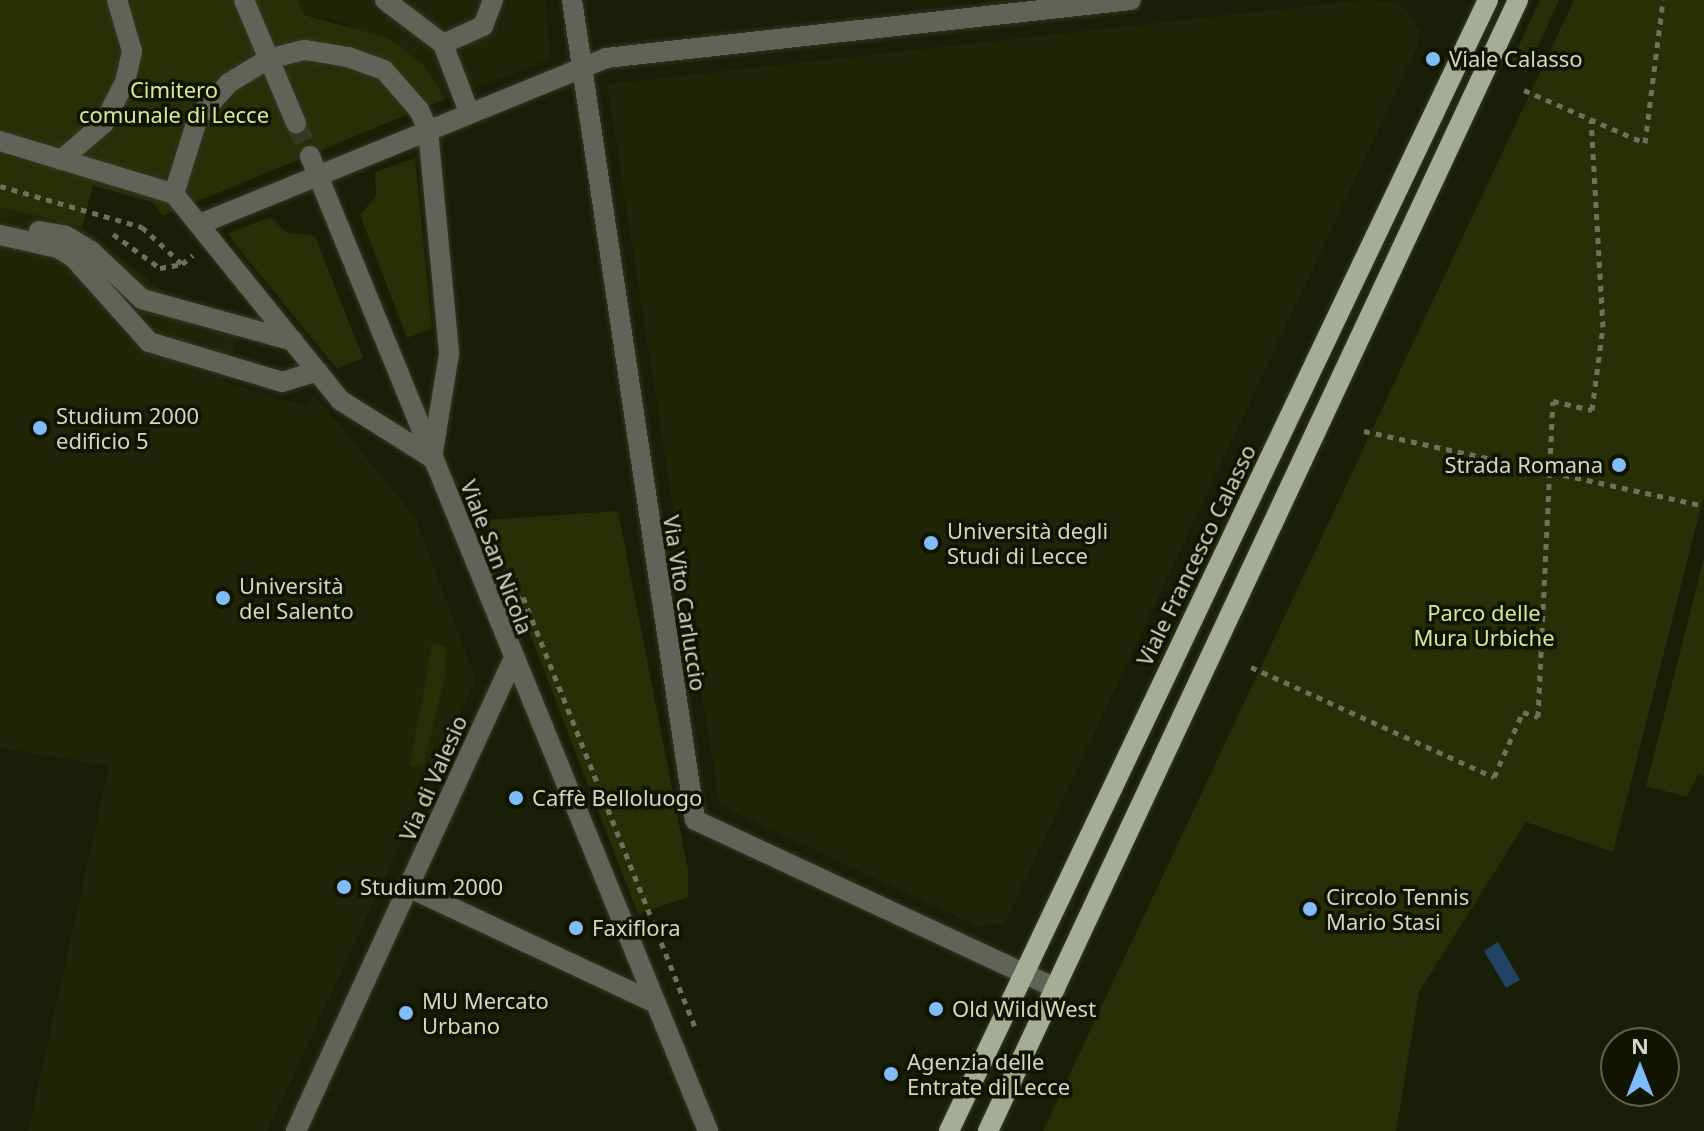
<!DOCTYPE html>
<html>
<head>
<meta charset="utf-8">
<style>
	body { margin:0 }
	#map { position:relative; width:1704px; height:1131px; overflow:hidden; background:#191e07; font-family:"Noto Sans",sans-serif }
	div>[style] { position:absolute }
	[style*='--x'] { left:calc(var(--x)*1px); top:calc(var(--y)*1px); width:calc(var(--w)*1px); rotate:calc(var(--a)*1deg) }
	.built>* { inset:0; background:#1f2506 }
	.green>* { inset:0; background:#272f07 }
	.water>* { inset:0; background:#234365 }
	.minor-tunnel>* { height:20px; margin-top:-10px; transform-origin:0; background:repeating-linear-gradient(90deg,#353a24 0 20px,transparent 0 30px) }
	.path>* { height:5px; margin-top:-2.5px; transform-origin:0; background:repeating-linear-gradient(90deg,#6d725f 0 6px,transparent 0 12px) }
	.roads { filter:drop-shadow(0 0 2px #333822) drop-shadow(0 0 2px #333822) }
	.minor>* { height:20px; margin:-10px; padding:0 10px; transform-origin:10px; border-radius:10px; background:#606358 }
	.major>* { height:20px; margin:-10px; padding:0 10px; transform-origin:10px; border-radius:10px; background:#a6ad95 }
	.dots>* { width:22px; height:22px; translate:-50% -50%; box-sizing:border-box; border:4px solid #101401; border-radius:50% }
	span { translate:-50% -50%; white-space:nowrap; text-align:center; line-height:1.15; -webkit-text-stroke:7px #101401; paint-order:stroke }
	.poi-label { font-size:22px; color:#d1d6c7 }
	.left { translate:0 -50%; text-align:left }
	.right { translate:-100% -50%; text-align:right }
	.park-label { font-size:22px; color:#d5e89d }
	.street-label { font-size:22px; color:#d1d6c7 }
	.north { position:absolute; left:1600px; top:1027px; width:80px; height:80px; box-sizing:border-box; background:#101401; border:2px solid #5d6250; border-radius:50%; rotate:0deg; font-size:22px; font-weight:700; line-height:32px; text-align:center; color:#d1d6c7 }
	.north::after { content:''; display:block; margin:auto; width:28px; height:36px; background:#81bcfa; clip-path:polygon(50% 0,100% 100%,50% 72%,0 100%) }
</style>
</head>
<body>
<div id="map">
	<div class="built">
		<i style="clip-path:polygon(298px 0,545px 0,551px 59px,445px 99px,422px 65px,340px 21px,304px 15px)"></i>
		<i style="clip-path:polygon(1363px 0,1396px 2px,1408px 11px,1420px 32px,1416px 50px,1005px 923px,977px 926px,719px 805px,607px 84px)"></i>
		<i style="clip-path:polygon(0 207px,82px 227px,171px 297px,244px 317px,225px 382px,306px 406px,314px 394px,415px 517px,476px 680px,268px 1131px,28px 1131px,109px 766px,0 748px)"></i>
	</div>
	<div class="green">
		<i style="clip-path:polygon(0 0,298px 0,304px 15px,389px 38px,423px 65px,445px 99px,162px 216px,152px 202px,93px 186px,82px 227px,0 207px)"></i>
		<i style="clip-path:polygon(1540px 0,1559px 0,1526px 73px,1510px 65px)"></i>
		<i style="clip-path:polygon(1574px 0,1704px 0,1704px 496px,1613px 852px,1526px 822px,1419px 992px,1396px 1131px,1043px 1131px)"></i>
		<i style="clip-path:polygon(415px 158px,432px 328px,407px 338px,360px 215px,376px 196px,375px 172px)"></i>
		<i style="clip-path:polygon(270px 217px,286px 232px,315px 236px,363px 358px,337px 369px,227px 234px)"></i>
		<i style="clip-path:polygon(618px 511px,688px 870px,688px 897px,638px 914px,486px 520px)"></i>
		<i style="clip-path:polygon(1704px 558px,1704px 777px,1698px 774px,1687px 797px,1646px 786px)"></i>
		<i style="clip-path:polygon(432px 644px,446px 646px,445px 676px,423px 768px,410px 766px)"></i>
	</div>
	<div class="water">
		<i style="clip-path:polygon(1498px 942px,1520px 980px,1506px 988px,1484px 951px)"></i>
	</div>
	<div class="minor-tunnel">
		<i style="--x:296;--y:123;--w:36;--a:67"></i>
	</div>
	<div class="path">
		<i style="--x:1524;--y:90;--w:132;--a:23.7"></i>
		<i style="--x:1645;--y:143;--w:144;--a:-82.8"></i>
		<i style="--x:0;--y:186;--w:148;--a:16.1"></i>
		<i style="--x:142;--y:227;--w:54;--a:42.8"></i>
		<i style="--x:113;--y:234;--w:58;--a:35.9"></i>
		<i style="--x:160;--y:268;--w:22;--a:-10"></i>
		<i style="--x:182;--y:264;--w:14;--a:-39"></i>
		<i style="--x:1364;--y:431;--w:348;--a:12.4"></i>
		<i style="--x:517;--y:601;--w:7;--a:-34"></i>
		<i style="--x:523;--y:597;--w:462;--a:68.2"></i>
		<i style="--x:1251;--y:667;--w:267;--a:24.4"></i>
		<i style="--x:1494;--y:777;--w:71;--a:-66"></i>
		<i style="--x:1523;--y:712;--w:16;--a:18"></i>
		<i style="--x:1538;--y:717;--w:316;--a:-87.3"></i>
		<i style="--x:1553;--y:401;--w:40;--a:13"></i>
		<i style="--x:1592;--y:410;--w:84;--a:-82.5"></i>
		<i style="--x:1603;--y:327;--w:207;--a:-93.3"></i>
	</div>
	<div class="roads">
		<div class="minor">
			<i style="--x:244;--y:0;--w:134;--a:67.1"></i>
			<i style="--x:385;--y:0;--w:73;--a:37.2"></i>
			<i style="--x:443;--y:44;--w:73;--a:69.1"></i>
			<i style="--x:572;--y:0;--w:829;--a:81.47"></i>
			<i style="--x:695;--y:820;--w:398;--a:25"></i>
			<i style="--x:443;--y:44;--w:44;--a:-24.2"></i>
			<i style="--x:483;--y:26;--w:28;--a:-69"></i>
			<i style="--x:0;--y:141;--w:182;--a:16.9"></i>
			<i style="--x:174;--y:194;--w:265;--a:51.1"></i>
			<i style="--x:340;--y:400;--w:109;--a:32.2"></i>
			<i style="--x:310;--y:156;--w:1053;--a:67.79"></i>
			<i style="--x:61;--y:160;--w:57;--a:-40.7"></i>
			<i style="--x:104;--y:123;--w:46;--a:-62.9"></i>
			<i style="--x:125;--y:82;--w:32;--a:-77"></i>
			<i style="--x:132;--y:51;--w:53;--a:-106.4"></i>
			<i style="--x:174;--y:194;--w:81;--a:-72.7"></i>
			<i style="--x:198;--y:117;--w:46;--a:-47.6"></i>
			<i style="--x:229;--y:83;--w:46;--a:-31.6"></i>
			<i style="--x:268;--y:59;--w:38;--a:-14"></i>
			<i style="--x:305;--y:50;--w:44;--a:9.2"></i>
			<i style="--x:348;--y:57;--w:38;--a:20"></i>
			<i style="--x:384;--y:70;--w:53;--a:48.8"></i>
			<i style="--x:419;--y:110;--w:22;--a:66"></i>
			<i style="--x:428;--y:130;--w:225;--a:84.6"></i>
			<i style="--x:449;--y:354;--w:105;--a:99.3"></i>
			<i style="--x:200;--y:224;--w:439;--a:-22.2"></i>
			<i style="--x:606;--y:58;--w:528;--a:-6.3"></i>
			<i style="--x:39;--y:231;--w:27;--a:10"></i>
			<i style="--x:66;--y:236;--w:29;--a:31"></i>
			<i style="--x:91;--y:251;--w:70;--a:43.3"></i>
			<i style="--x:142;--y:299;--w:157;--a:15.5"></i>
			<i style="--x:0;--y:235;--w:59;--a:12.6"></i>
			<i style="--x:58;--y:248;--w:19;--a:32"></i>
			<i style="--x:74;--y:258;--w:113;--a:48.2"></i>
			<i style="--x:149;--y:342;--w:139;--a:16.7"></i>
			<i style="--x:282;--y:382;--w:37;--a:-17"></i>
			<i style="--x:410;--y:888;--w:268;--a:25.1"></i>
			<i style="--x:296;--y:1131;--w:516;--a:-65.27"></i>
		</div>
		<div class="major">
			<i style="--x:949;--y:1131;--w:1253;--a:-64.52"></i>
			<i style="--x:988;--y:1131;--w:1249;--a:-64.89"></i>
		</div>
	</div>
	<div class="dots">
		<i style="left:1433px;top:59px;background:#81bcfa"></i>
		<i style="left:40px;top:428px;background:#81bcfa"></i>
		<i style="left:1619px;top:465px;background:#81bcfa"></i>
		<i style="left:931px;top:543px;background:#81bcfa"></i>
		<i style="left:223px;top:598px;background:#81bcfa"></i>
		<i style="left:516px;top:798px;background:#81bcfa"></i>
		<i style="left:344px;top:887px;background:#81bcfa"></i>
		<i style="left:1310px;top:909px;background:#81bcfa"></i>
		<i style="left:576px;top:928px;background:#81bcfa"></i>
		<i style="left:936px;top:1009px;background:#81bcfa"></i>
		<i style="left:406px;top:1013px;background:#81bcfa"></i>
		<i style="left:891px;top:1074px;background:#81bcfa"></i>
	</div>
	<div class="poi-label">
		<span class="left" style="left:1449px;top:59px">Viale Calasso</span>
		<span class="left" style="left:56px;top:428px">Studium 2000<br>edificio 5</span>
		<span class="right" style="left:1603px;top:465px">Strada Romana</span>
		<span class="left" style="left:947px;top:543px">Università degli<br>Studi di Lecce</span>
		<span class="left" style="left:239px;top:598px">Università<br>del Salento</span>
		<span class="left" style="left:532px;top:798px">Caffè Belloluogo</span>
		<span class="left" style="left:360px;top:887px">Studium 2000</span>
		<span class="left" style="left:1326px;top:909px">Circolo Tennis<br>Mario Stasi</span>
		<span class="left" style="left:592px;top:928px">Faxiflora</span>
		<span class="left" style="left:422px;top:1013px">MU Mercato<br>Urbano</span>
		<span class="left" style="left:952px;top:1009px">Old Wild West</span>
		<span class="left" style="left:907px;top:1074px">Agenzia delle<br>Entrate di Lecce</span>
	</div>
	<div class="park-label">
		<span style="left:174px;top:102px">Cimitero<br>comunale di Lecce</span>
		<span style="left:1484px;top:625px">Parco delle<br>Mura Urbiche</span>
	</div>
	<div class="street-label">
		<span style="left:1196px;top:555px;rotate:-64deg">Viale Francesco Calasso</span>
		<span style="left:497px;top:557px;rotate:69deg">Viale San Nicola</span>
		<span style="left:685px;top:603px;rotate:81deg">Via Vito Carluccio</span>
		<span style="left:433px;top:778px;rotate:-66deg">Via di Valesio</span>
	</div>
	<div class="north">N</div>
</div>
</body>
</html>
